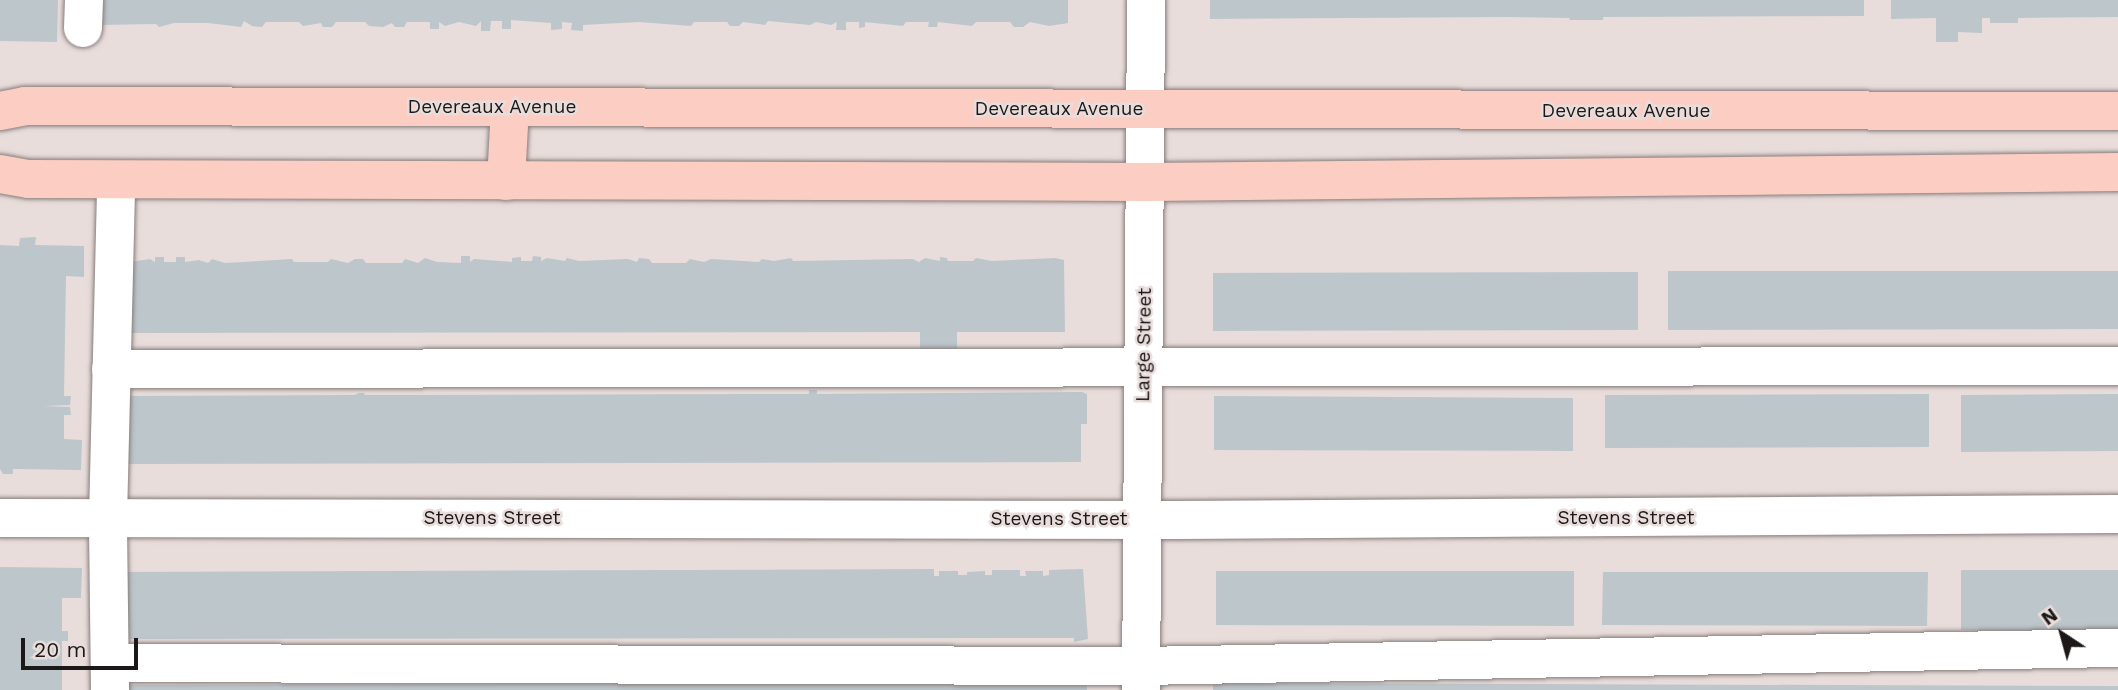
<!DOCTYPE html>
<html>
<head>
<meta charset="utf-8">
<style>
	body { margin:0 }
	#map { position:relative; width:2118px; height:690px; overflow:hidden; background:#e8dddb; font-family:"Work Sans",sans-serif }
	div>[style] { position:absolute }
	[style*='--x'] { left:calc(var(--x)*1px); top:calc(var(--y)*1px); width:calc(var(--w)*1px); rotate:calc(var(--a)*1deg) }
	.building>* { inset:0; background:#bcc6cb }
	.roads { filter:drop-shadow(0 0 2px #877d7b) drop-shadow(0 0 2px #877d7b) }
	.minor>* { height:38px; margin:-19px; padding:0 19px; transform-origin:19px; border-radius:19px; background:#fff }
	.major>* { height:38px; margin:-19px; padding:0 19px; transform-origin:19px; border-radius:19px; background:#fbcdc3 }
	span { translate:-50% -50%; white-space:nowrap; text-align:center; line-height:1.15; -webkit-text-stroke:5px #e8dddb; paint-order:stroke }
	.street-label { font-size:19px; color:#1c1818 }
	.north { position:absolute; left:2027px; top:599px; width:70px; height:70px; -webkit-text-stroke:5px #e8dddb; paint-order:stroke; rotate:324deg; font-size:19px; font-weight:700; line-height:28px; text-align:center; color:#1c1818 }
	.north::after { content:''; display:block; margin:auto; width:24px; height:32px; background:#1c1818; clip-path:polygon(50% 0,100% 100%,50% 72%,0 100%) }
	.scale { position:absolute; left:21px; top:638px; width:117px; height:32px; box-sizing:border-box; border:4px solid #1c1818; border-top:0; padding-left:9px; font-size:21px; line-height:24px; white-space:nowrap; color:#1c1818; -webkit-text-stroke:5px #e8dddb; paint-order:stroke }
</style>
</head>
<body>
<div id="map">
	<div class="building">
		<i style="clip-path:polygon(0 0,58px 0,57px 42px,0 41px)"></i>
		<i style="clip-path:polygon(100px 0,1068px 0,1068px 23px,1049px 26px,1030px 22px,1023px 27px,1014px 27px,1010px 22px,976px 22px,972px 26px,938px 22px,937px 27px,928px 27px,929px 22px,906px 22px,903px 26px,865px 22px,865px 27px,859px 28px,859px 22px,846px 22px,846px 30px,836px 30px,837px 22px,831px 25px,816px 22px,810px 25px,768px 21px,765px 25px,743px 22px,739px 26px,730px 26px,727px 22px,694px 22px,691px 26px,639px 22px,583px 25px,583px 31px,571px 30px,572px 23px,562px 22px,562px 29px,551px 30px,551px 23px,511px 20px,511px 29px,502px 29px,502px 21px,491px 21px,490px 31px,481px 31px,481px 21px,476px 26px,459px 22px,445px 26px,439px 22px,439px 29px,430px 29px,430px 22px,407px 22px,404px 27px,395px 27px,392px 23px,383px 27px,369px 26px,365px 22px,336px 22px,332px 27px,323px 27px,321px 23px,303px 26px,299px 22px,266px 22px,262px 27px,252px 26px,244px 21px,241px 27px,208px 23px,174px 23px,159px 27px,156px 24px,100px 25px)"></i>
		<i style="clip-path:polygon(1210px 0,1864px 0,1864px 16px,1603px 17px,1603px 20px,1569px 20px,1570px 18px,1506px 17px,1210px 19px)"></i>
		<i style="clip-path:polygon(1891px 0,2118px 0,2118px 17px,2018px 18px,2018px 23px,1990px 23px,1990px 18px,1982px 18px,1982px 33px,1958px 32px,1958px 42px,1936px 42px,1936px 18px,1891px 19px)"></i>
		<i style="clip-path:polygon(36px 237px,35px 245px,84px 246px,84px 277px,66px 276px,64px 396px,71px 396px,70px 405px,43px 406px,70px 407px,71px 415px,64px 415px,64px 439px,82px 440px,81px 470px,13px 469px,13px 474px,3px 474px,0 469px,0 245px,19px 246px,20px 238px)"></i>
		<i style="clip-path:polygon(461px 256px,470px 256px,470px 262px,474px 259px,512px 262px,512px 258px,521px 257px,521px 261px,532px 261px,533px 256px,541px 257px,541px 261px,547px 258px,565px 261px,567px 258px,579px 261px,628px 259px,637px 262px,639px 258px,649px 259px,652px 263px,686px 263px,690px 259px,704px 262px,711px 259px,759px 262px,762px 259px,774px 261px,791px 258px,793px 261px,913px 259px,919px 262px,925px 258px,940px 261px,940px 257px,947px 258px,948px 261px,973px 261px,976px 258px,992px 261px,1055px 258px,1064px 260px,1065px 332px,957px 332px,957px 349px,920px 350px,920px 332px,130px 333px,130px 262px,150px 259px,155px 262px,155px 257px,164px 257px,164px 262px,176px 262px,176px 257px,185px 257px,185px 262px,199px 260px,208px 263px,212px 259px,225px 263px,292px 259px,294px 262px,328px 262px,331px 259px,348px 263px,355px 259px,363px 259px,366px 263px,402px 263px,405px 259px,418px 263px,425px 258px,437px 262px,461px 263px)"></i>
		<i style="clip-path:polygon(1668px 271px,2118px 271px,2118px 329px,1668px 330px)"></i>
		<i style="clip-path:polygon(1638px 272px,1638px 330px,1213px 331px,1213px 273px)"></i>
		<i style="clip-path:polygon(809px 390px,817px 390px,817px 394px,1082px 392px,1087px 394px,1087px 424px,1081px 424px,1081px 462px,119px 464px,122px 396px,355px 395px,359px 393px,365px 393px,364px 395px,414px 395px,809px 394px)"></i>
		<i style="clip-path:polygon(1929px 394px,1929px 447px,1605px 448px,1605px 395px)"></i>
		<i style="clip-path:polygon(2118px 394px,2118px 451px,1961px 452px,1961px 395px)"></i>
		<i style="clip-path:polygon(1214px 396px,1573px 398px,1573px 451px,1214px 450px)"></i>
		<i style="clip-path:polygon(0 567px,82px 568px,81px 598px,62px 598px,62px 631px,68px 631px,68px 641px,62px 641px,62px 690px,0 690px)"></i>
		<i style="clip-path:polygon(934px 569px,934px 576px,939px 576px,939px 571px,958px 571px,958px 575px,967px 575px,967px 572px,985px 571px,985px 575px,992px 575px,992px 570px,1020px 570px,1020px 576px,1026px 576px,1025px 571px,1043px 571px,1043px 576px,1049px 575px,1049px 570px,1083px 569px,1088px 639px,1074px 642px,1074px 638px,121px 639px,120px 572px)"></i>
		<i style="clip-path:polygon(1961px 570px,2118px 570px,2118px 633px,1961px 630px)"></i>
		<i style="clip-path:polygon(1216px 571px,1574px 571px,1574px 626px,1216px 625px)"></i>
		<i style="clip-path:polygon(1603px 572px,1928px 572px,1927px 626px,1602px 625px)"></i>
		<i style="clip-path:polygon(790px 683px,1087px 685px,1087px 690px,122px 690px,122px 685px)"></i>
		<i style="clip-path:polygon(1213px 683px,2118px 686px,2118px 690px,1213px 690px)"></i>
	</div>
	<div class="roads">
		<div class="minor">
			<i style="--x:83;--y:28;--w:28;--a:-88"></i>
			<i style="--x:111;--y:369;--w:2007;--a:-0.09"></i>
			<i style="--x:0;--y:518;--w:1178;--a:0.1"></i>
			<i style="--x:1178;--y:520;--w:940;--a:-0.37"></i>
			<i style="--x:110;--y:663;--w:1031;--a:0.17"></i>
			<i style="--x:1141;--y:666;--w:977;--a:-1.06"></i>
			<i style="--x:110;--y:690;--w:172;--a:-90.7"></i>
			<i style="--x:108;--y:518;--w:338;--a:-88.6"></i>
			<i style="--x:1141;--y:690;--w:690;--a:-89.58"></i>
		</div>
		<div class="major">
			<i style="--x:0;--y:111;--w:25;--a:-11"></i>
			<i style="--x:25;--y:106;--w:2093;--a:0.14"></i>
			<i style="--x:0;--y:174;--w:28;--a:10"></i>
			<i style="--x:28;--y:179;--w:1119;--a:0.15"></i>
			<i style="--x:1147;--y:182;--w:971;--a:-0.59"></i>
			<i style="--x:506;--y:181;--w:74;--a:-86.9"></i>
		</div>
	</div>
	<div class="street-label">
		<span style="left:492px;top:107px">Devereaux Avenue</span>
		<span style="left:1059px;top:109px">Devereaux Avenue</span>
		<span style="left:1626px;top:111px">Devereaux Avenue</span>
		<span style="left:1144px;top:345px;rotate:-89deg">Large Street</span>
		<span style="left:492px;top:518px">Stevens Street</span>
		<span style="left:1626px;top:518px">Stevens Street</span>
		<span style="left:1059px;top:519px">Stevens Street</span>
	</div>
	<div class="north">N</div>
	<div class="scale">20 m</div>
</div>
</body>
</html>
